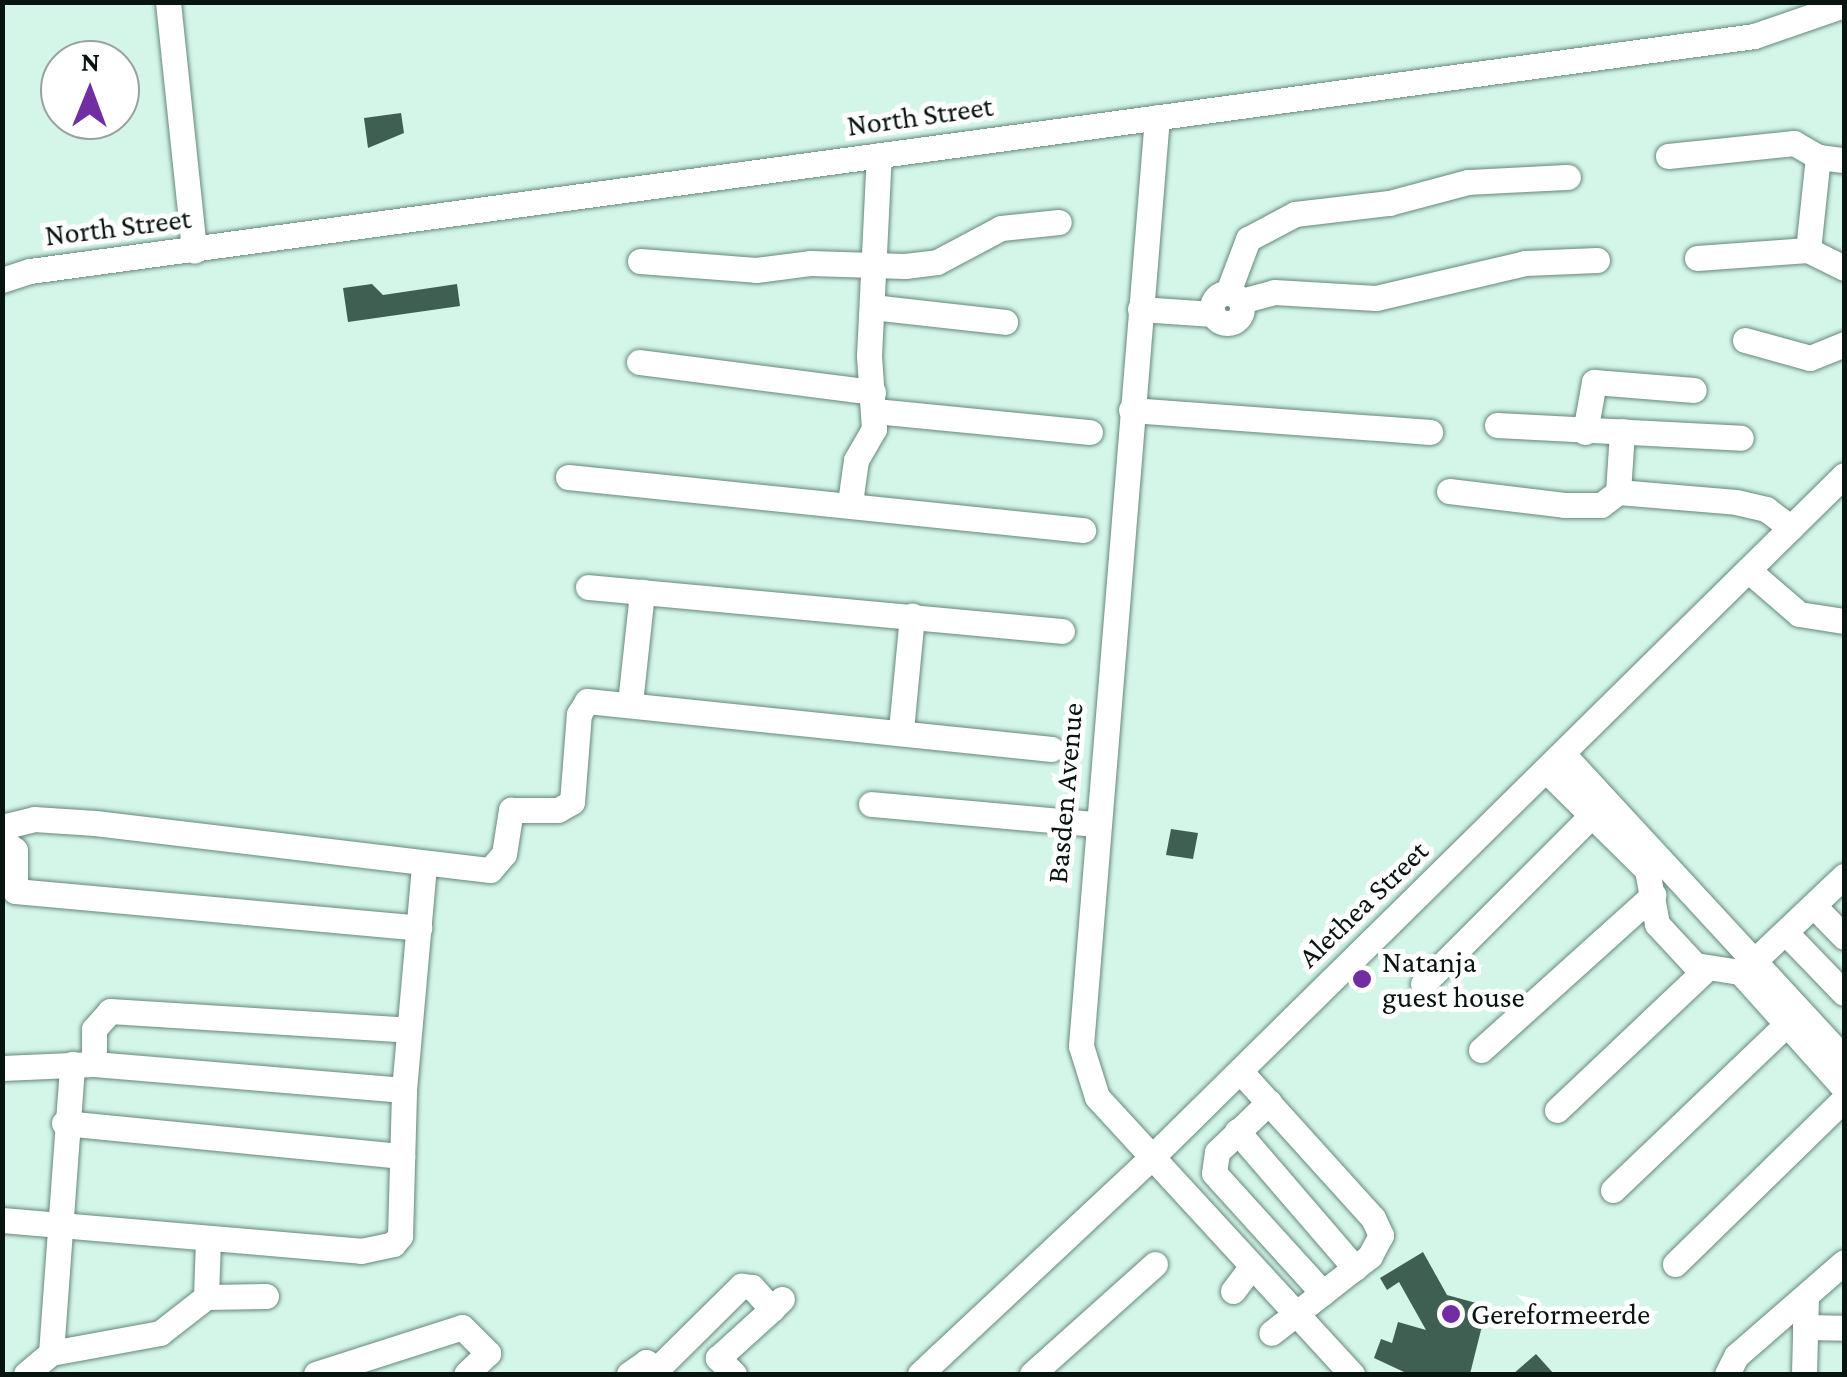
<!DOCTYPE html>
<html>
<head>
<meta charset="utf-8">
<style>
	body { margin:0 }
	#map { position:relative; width:1847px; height:1377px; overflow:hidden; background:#d3f6e8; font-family:"Crimson Pro",serif }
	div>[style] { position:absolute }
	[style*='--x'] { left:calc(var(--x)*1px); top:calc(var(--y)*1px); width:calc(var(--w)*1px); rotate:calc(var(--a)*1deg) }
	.building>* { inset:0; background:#405f53 }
	.roads { filter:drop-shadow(0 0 2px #67877b) drop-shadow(0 0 2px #67877b) }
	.minor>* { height:25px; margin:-12.5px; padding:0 12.5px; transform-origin:12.5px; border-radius:12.5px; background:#fff }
	.minor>.ring { margin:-12.5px; padding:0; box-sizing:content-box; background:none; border:25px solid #fff; border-radius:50% }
	.dots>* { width:28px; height:28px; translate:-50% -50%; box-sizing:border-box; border:5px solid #fff; border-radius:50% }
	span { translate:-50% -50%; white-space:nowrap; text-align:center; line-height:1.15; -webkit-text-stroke:10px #fff; paint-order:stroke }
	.street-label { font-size:30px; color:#081410 }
	.poi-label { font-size:30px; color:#081410 }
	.left { translate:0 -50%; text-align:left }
	.frame { position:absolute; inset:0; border:5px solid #081410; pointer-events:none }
	.north { position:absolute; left:40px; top:40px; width:100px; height:100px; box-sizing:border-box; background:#fff; border:2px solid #9ca19f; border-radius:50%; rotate:1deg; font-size:28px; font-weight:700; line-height:40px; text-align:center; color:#081410 }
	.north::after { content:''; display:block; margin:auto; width:35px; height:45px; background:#712ea2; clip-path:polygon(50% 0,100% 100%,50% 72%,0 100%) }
</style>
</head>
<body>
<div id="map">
	<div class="building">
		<i style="clip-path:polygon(401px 113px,404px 133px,368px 148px,364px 118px)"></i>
		<i style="clip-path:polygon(372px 284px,383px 295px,457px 284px,460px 306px,348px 322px,343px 288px)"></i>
		<i style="clip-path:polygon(1171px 829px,1198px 833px,1193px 859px,1166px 855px)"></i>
		<i style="clip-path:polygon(1423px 1252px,1447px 1295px,1487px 1306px,1470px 1374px,1404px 1372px,1374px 1358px,1381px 1339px,1392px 1343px,1398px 1322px,1426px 1330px,1399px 1282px,1387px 1290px,1380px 1278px)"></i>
		<i style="clip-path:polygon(1536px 1354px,1554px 1374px,1513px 1374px)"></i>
	</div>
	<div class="roads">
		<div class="minor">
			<i style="--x:168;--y:2;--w:250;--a:84"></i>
			<i style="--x:1157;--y:117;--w:932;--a:94.68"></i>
			<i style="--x:1081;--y:1046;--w:53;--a:72.6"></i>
			<i style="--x:1097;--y:1097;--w:377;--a:47.4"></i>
			<i style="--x:1668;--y:156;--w:127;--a:-5.9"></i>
			<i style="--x:1794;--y:143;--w:28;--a:30"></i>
			<i style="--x:1818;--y:157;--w:26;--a:7"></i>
			<i style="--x:1808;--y:250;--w:94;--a:-83.9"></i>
			<i style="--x:1697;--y:258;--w:111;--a:-4.1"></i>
			<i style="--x:1808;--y:250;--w:40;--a:26.6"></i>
			<i style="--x:640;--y:261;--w:116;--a:4.4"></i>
			<i style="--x:756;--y:270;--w:54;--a:-7.4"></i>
			<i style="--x:810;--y:263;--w:95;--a:1.8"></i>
			<i style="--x:905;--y:266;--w:32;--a:-7"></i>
			<i style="--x:937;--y:262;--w:72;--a:-28"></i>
			<i style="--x:1001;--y:228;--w:58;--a:-5.9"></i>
			<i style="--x:2;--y:280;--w:29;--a:-18"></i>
			<i style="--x:30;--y:271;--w:1740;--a:-7.76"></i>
			<i style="--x:1754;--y:36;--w:95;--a:-19"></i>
			<i style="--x:1228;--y:292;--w:57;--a:-69.3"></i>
			<i style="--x:1248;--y:239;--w:53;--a:-28"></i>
			<i style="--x:1295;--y:214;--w:95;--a:-6.7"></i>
			<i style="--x:1389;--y:203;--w:82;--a:-14.9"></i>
			<i style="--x:1468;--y:182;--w:100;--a:-2.9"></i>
			<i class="ring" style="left:1212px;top:293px;width:5px;height:5px"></i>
			<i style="--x:1241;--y:301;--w:34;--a:-15"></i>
			<i style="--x:1274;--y:292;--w:102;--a:3.4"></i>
			<i style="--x:1376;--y:298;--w:153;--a:-13.2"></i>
			<i style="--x:1525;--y:263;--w:72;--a:-2.4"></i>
			<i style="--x:872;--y:307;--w:134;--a:6.4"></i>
			<i style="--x:1140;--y:309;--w:73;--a:3.9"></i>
			<i style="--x:1745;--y:340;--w:67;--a:15.5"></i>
			<i style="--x:1810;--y:358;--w:37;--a:-22"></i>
			<i style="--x:639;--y:362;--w:236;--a:7.3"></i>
			<i style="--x:1131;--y:410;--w:300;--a:4.2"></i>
			<i style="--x:875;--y:411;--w:216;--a:5.6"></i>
			<i style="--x:1497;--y:425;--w:244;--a:3"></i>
			<i style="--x:1585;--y:432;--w:51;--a:-79.8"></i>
			<i style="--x:1594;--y:382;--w:100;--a:4.6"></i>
			<i style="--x:568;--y:477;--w:518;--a:5.88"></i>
			<i style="--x:1449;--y:491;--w:116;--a:6.9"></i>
			<i style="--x:1564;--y:505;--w:37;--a:0"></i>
			<i style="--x:1601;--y:505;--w:21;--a:-37"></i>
			<i style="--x:1618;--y:492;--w:118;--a:4.8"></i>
			<i style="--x:1736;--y:502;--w:31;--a:13"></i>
			<i style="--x:1766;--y:509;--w:31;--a:37"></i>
			<i style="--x:1618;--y:492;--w:61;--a:-86.2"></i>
			<i style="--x:850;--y:503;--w:43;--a:-82.1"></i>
			<i style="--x:856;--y:460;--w:36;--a:-60"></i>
			<i style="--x:874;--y:429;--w:73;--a:-93.9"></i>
			<i style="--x:869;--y:356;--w:201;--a:-87.2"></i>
			<i style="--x:1748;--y:570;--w:67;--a:40.8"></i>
			<i style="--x:1799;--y:614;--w:46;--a:8.8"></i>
			<i style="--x:588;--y:587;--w:476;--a:5.3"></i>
			<i style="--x:630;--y:703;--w:112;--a:-83.8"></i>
			<i style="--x:901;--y:730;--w:115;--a:-84.5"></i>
			<i style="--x:1563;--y:754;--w:415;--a:47.3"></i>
			<i style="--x:1546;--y:770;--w:142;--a:44.7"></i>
			<i style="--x:1647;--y:870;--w:55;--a:79.5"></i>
			<i style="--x:1657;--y:924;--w:56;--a:47.2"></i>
			<i style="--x:1695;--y:965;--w:46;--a:8.8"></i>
			<i style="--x:1740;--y:972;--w:156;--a:48.1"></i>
			<i style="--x:871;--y:804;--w:225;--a:5.1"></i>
			<i style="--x:2;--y:827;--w:33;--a:-14"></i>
			<i style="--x:34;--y:819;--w:61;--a:3.8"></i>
			<i style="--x:95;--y:823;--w:398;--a:6.8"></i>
			<i style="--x:490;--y:870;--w:21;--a:-49"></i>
			<i style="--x:504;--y:854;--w:45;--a:-81"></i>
			<i style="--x:511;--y:810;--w:47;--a:0"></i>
			<i style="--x:558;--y:810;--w:16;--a:-30"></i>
			<i style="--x:572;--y:802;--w:88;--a:-85.5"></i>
			<i style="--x:579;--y:714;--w:15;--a:-58"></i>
			<i style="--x:587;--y:701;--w:467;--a:5.9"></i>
			<i style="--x:2;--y:840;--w:16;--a:38"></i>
			<i style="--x:15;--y:850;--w:41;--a:90"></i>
			<i style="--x:15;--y:891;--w:406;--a:5.2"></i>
			<i style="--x:1814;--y:906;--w:43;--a:45.9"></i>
			<i style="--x:1786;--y:933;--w:83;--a:46"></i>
			<i style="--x:1753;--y:962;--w:125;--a:-43.4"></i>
			<i style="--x:1423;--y:984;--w:238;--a:-45"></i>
			<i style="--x:1481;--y:1050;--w:232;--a:-42"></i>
			<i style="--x:94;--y:1064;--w:35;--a:-90"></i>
			<i style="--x:94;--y:1029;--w:24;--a:-48"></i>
			<i style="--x:110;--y:1011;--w:299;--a:3.6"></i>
			<i style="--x:2;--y:1068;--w:92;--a:-2.5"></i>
			<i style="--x:94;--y:1064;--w:311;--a:4.8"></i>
			<i style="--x:1240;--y:1071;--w:198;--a:47.9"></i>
			<i style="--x:1373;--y:1218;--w:19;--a:65"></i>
			<i style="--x:1381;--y:1235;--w:24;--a:118"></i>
			<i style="--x:1370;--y:1256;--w:125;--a:142.1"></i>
			<i style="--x:1269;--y:1102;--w:72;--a:136.1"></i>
			<i style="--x:1217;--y:1152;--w:21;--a:98"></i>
			<i style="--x:1214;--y:1173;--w:162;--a:47.8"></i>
			<i style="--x:1557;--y:1110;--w:204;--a:-43.4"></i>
			<i style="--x:64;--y:1123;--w:340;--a:5.6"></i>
			<i style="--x:1237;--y:1131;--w:181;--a:49.3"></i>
			<i style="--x:1613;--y:1190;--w:240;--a:-43.7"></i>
			<i style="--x:2;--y:1220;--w:360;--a:4.9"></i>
			<i style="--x:361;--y:1251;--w:33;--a:-12"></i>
			<i style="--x:393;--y:1244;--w:11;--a:-49"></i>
			<i style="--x:400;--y:1236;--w:146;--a:-88.4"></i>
			<i style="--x:404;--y:1090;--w:227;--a:-84.9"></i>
			<i style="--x:1675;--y:1264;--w:236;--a:-44.3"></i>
			<i style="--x:1233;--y:1291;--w:30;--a:-53"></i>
			<i style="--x:206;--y:1297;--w:58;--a:-88"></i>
			<i style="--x:1805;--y:1327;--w:39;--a:1"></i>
			<i style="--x:51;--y:1353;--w:290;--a:-85.8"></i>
			<i style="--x:26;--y:1374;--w:33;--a:-40"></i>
			<i style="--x:51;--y:1353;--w:111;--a:-10.4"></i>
			<i style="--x:160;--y:1333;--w:58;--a:-38"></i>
			<i style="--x:206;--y:1297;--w:60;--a:-1"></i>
			<i style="--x:316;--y:1374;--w:153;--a:-17.8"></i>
			<i style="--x:462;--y:1327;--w:37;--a:45"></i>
			<i style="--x:488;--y:1353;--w:30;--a:136"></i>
			<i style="--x:629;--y:1374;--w:21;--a:-35"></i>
			<i style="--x:646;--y:1362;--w:13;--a:39"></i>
			<i style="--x:660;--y:1374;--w:6;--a:-135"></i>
			<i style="--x:656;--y:1370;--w:120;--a:-44.7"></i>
			<i style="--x:741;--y:1286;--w:11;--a:5"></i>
			<i style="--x:752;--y:1287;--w:30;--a:48"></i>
			<i style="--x:772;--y:1309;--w:14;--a:-45"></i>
			<i style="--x:734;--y:1374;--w:23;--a:-135"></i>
			<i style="--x:718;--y:1358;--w:73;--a:-42.2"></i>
			<i style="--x:920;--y:1374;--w:315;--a:-43.1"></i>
			<i style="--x:1150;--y:1159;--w:974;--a:-44.58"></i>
			<i style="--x:1032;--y:1374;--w:165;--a:-41.8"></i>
			<i style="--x:1727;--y:1374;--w:20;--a:-63"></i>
			<i style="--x:1736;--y:1356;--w:143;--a:-41"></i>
			<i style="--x:1804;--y:1374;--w:78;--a:-88.5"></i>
		</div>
	</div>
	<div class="dots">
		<i style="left:1362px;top:979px;background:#712ea2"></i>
		<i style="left:1451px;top:1314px;background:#712ea2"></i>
	</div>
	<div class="street-label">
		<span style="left:920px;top:116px;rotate:-8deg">North Street</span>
		<span style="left:118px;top:227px;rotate:-7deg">North Street</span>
		<span style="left:1065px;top:793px;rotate:-85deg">Basden Avenue</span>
		<span style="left:1363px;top:904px;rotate:-44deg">Alethea Street</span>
	</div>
	<div class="poi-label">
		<span class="left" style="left:1382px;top:979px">Natanja<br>guest house</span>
		<span class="left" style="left:1471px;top:1314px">Gereformeerde</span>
	</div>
	<div class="frame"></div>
	<div class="north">N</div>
</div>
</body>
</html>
